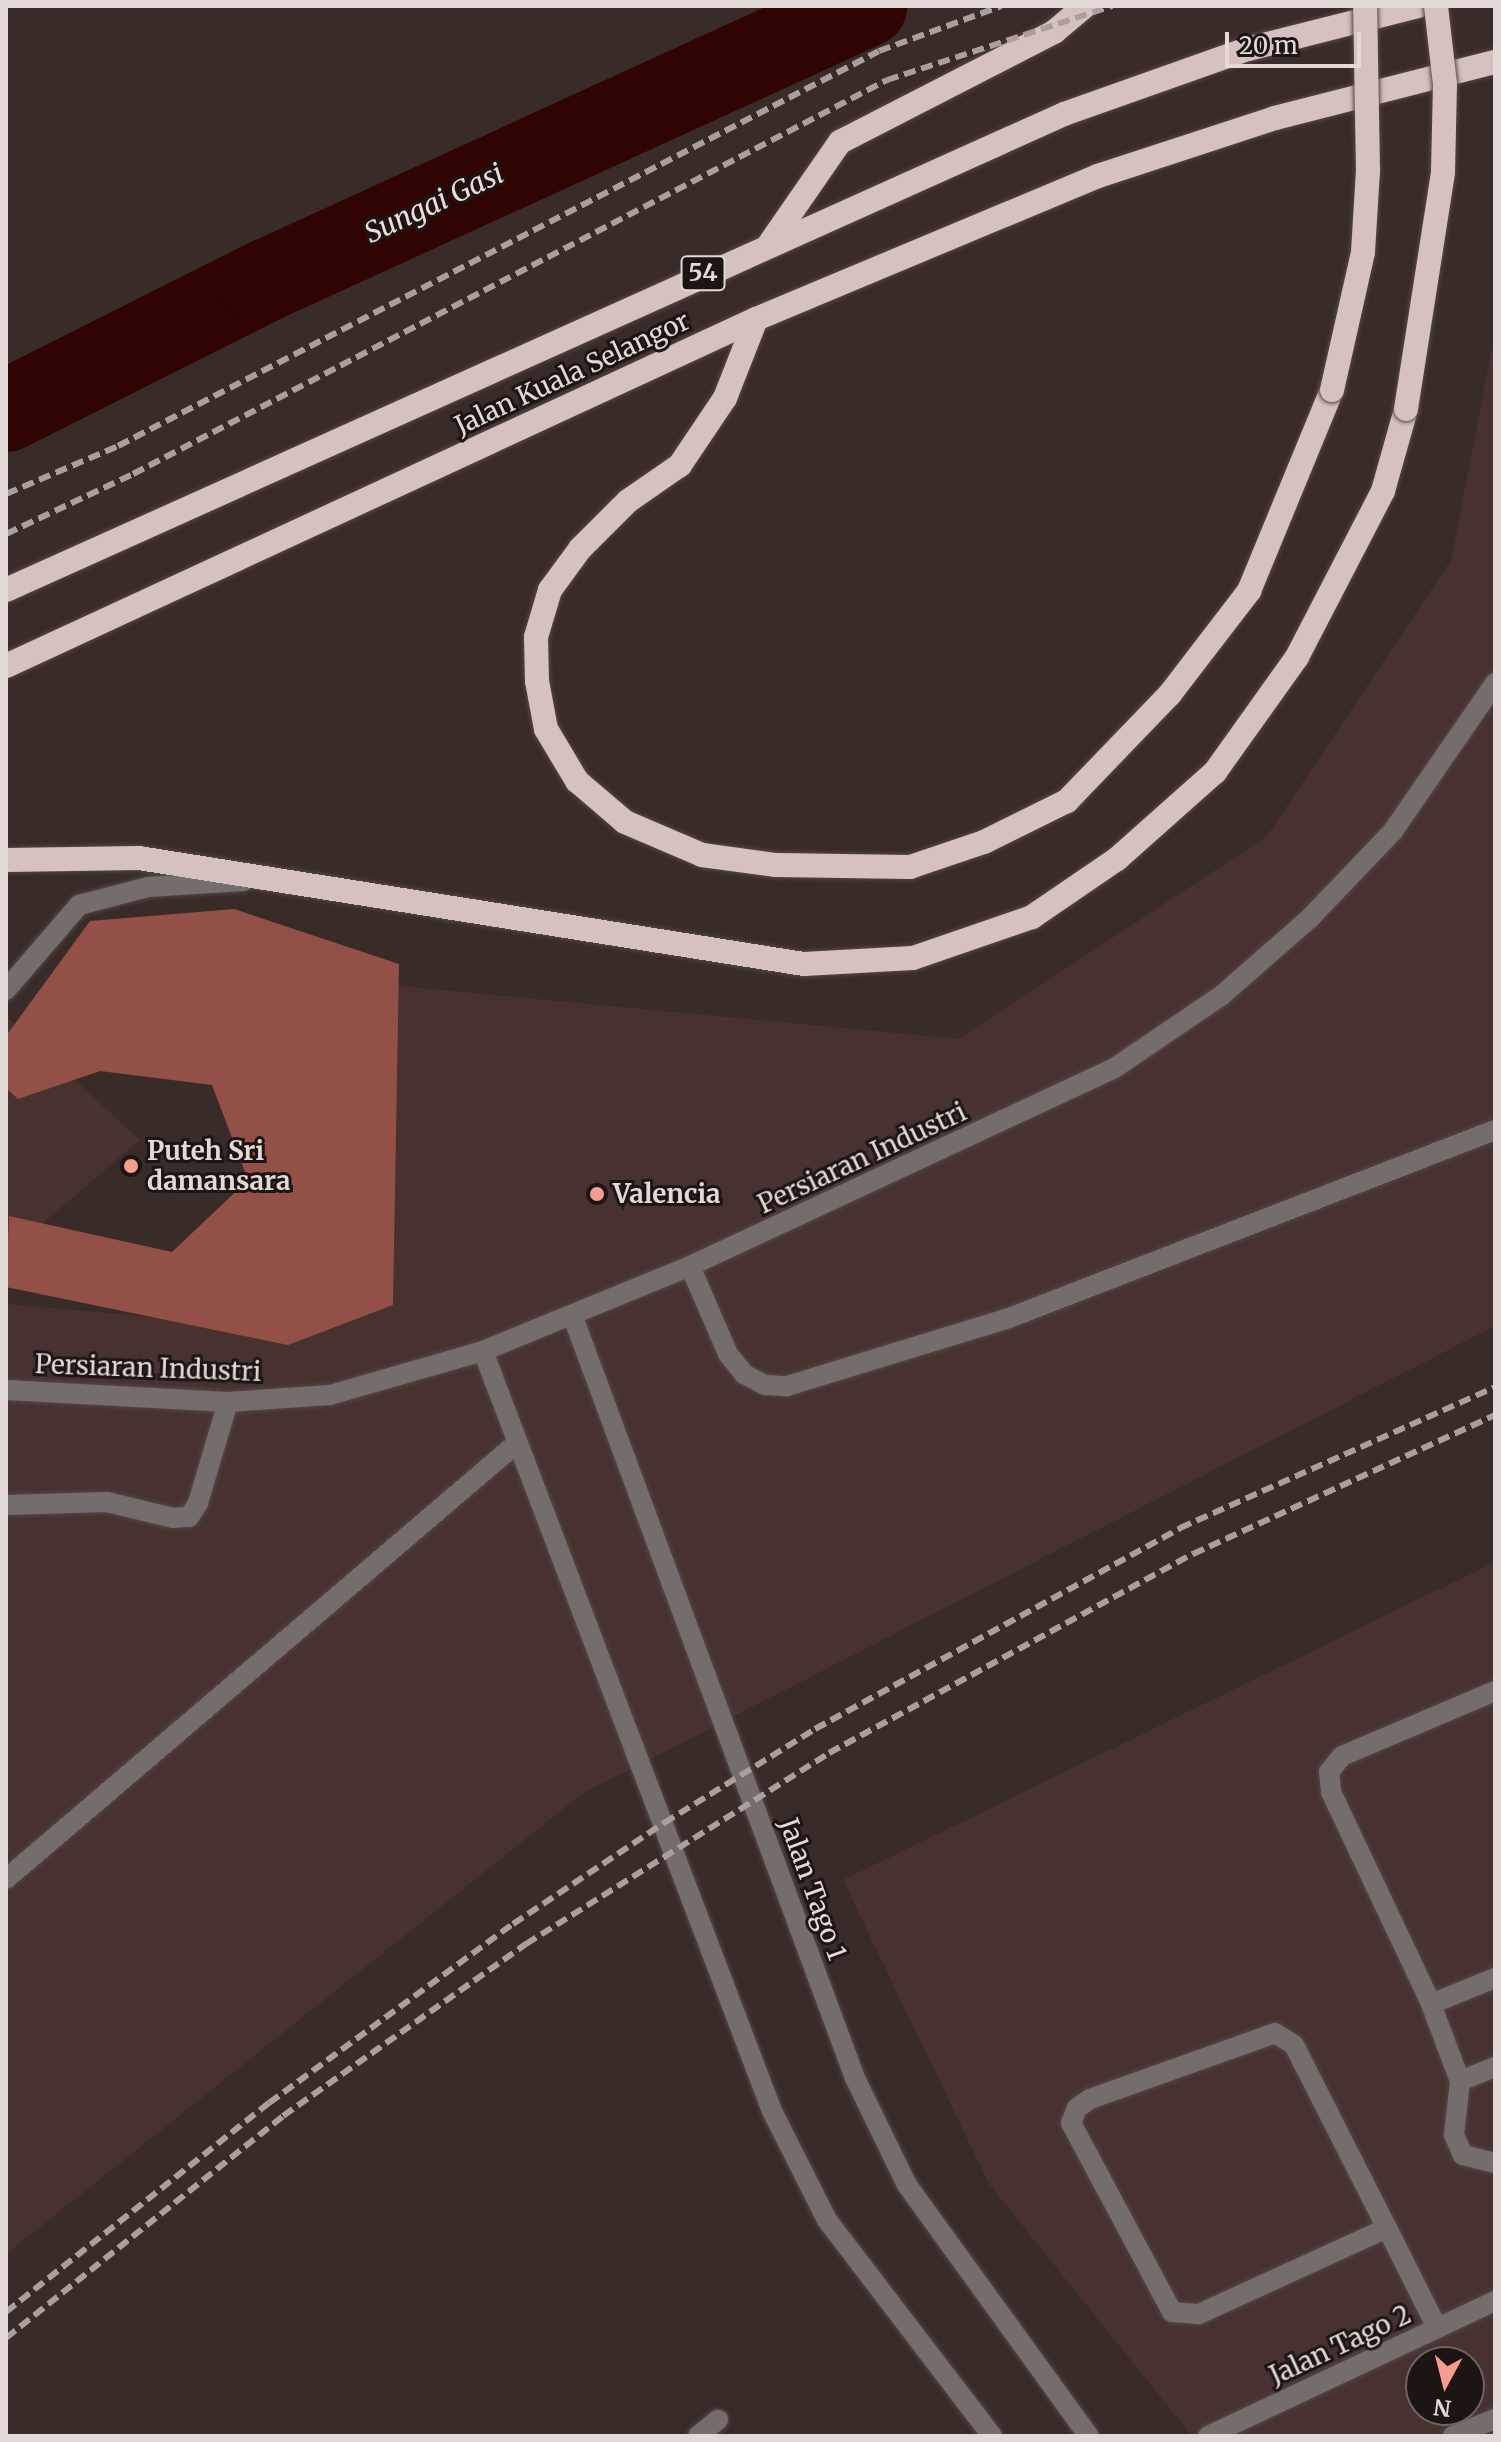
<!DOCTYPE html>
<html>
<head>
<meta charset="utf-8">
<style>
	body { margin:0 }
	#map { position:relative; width:1501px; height:2442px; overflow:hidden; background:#392b28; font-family:Merriweather,serif }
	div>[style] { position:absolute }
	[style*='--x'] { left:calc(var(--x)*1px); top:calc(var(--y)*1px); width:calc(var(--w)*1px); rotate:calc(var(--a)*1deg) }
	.built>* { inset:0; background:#47322f }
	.forest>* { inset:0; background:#935047 }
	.river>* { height:82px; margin:-41px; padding:0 41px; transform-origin:41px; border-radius:41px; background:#300402 }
	.roads { filter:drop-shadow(0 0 2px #544744) drop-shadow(0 0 2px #544744) }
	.minor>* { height:20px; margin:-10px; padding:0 10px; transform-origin:10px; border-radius:10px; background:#746d6b }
	.highway>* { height:24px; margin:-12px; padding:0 12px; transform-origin:12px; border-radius:12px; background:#d5c2be }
	.rail>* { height:6px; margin-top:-3px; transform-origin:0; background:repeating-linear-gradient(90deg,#aa9f9d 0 12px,transparent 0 18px) }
	.bridges { filter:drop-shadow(0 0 2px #544744) drop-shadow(0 0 2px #544744) }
	.highway-bridge>* { height:24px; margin:-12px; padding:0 12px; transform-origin:12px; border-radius:12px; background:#d5c2be }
	.dots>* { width:22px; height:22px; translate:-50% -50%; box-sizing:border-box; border:4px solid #1c1514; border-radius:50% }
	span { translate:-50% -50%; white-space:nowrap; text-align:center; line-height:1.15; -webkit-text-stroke:6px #1c1514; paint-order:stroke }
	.shield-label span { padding:2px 6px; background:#1c1514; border:2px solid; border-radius:6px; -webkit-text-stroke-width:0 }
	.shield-label { font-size:24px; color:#e3d9d7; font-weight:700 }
	.street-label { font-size:26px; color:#e3d9d7 }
	.poi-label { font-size:26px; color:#e3d9d7; font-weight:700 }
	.left { translate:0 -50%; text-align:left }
	.water-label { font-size:28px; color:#f2dcd9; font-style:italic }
	.frame { position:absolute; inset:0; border:8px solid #e3d9d7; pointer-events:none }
	.north { position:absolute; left:1405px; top:2346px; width:80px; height:80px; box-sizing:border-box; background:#1c1514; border:2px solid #6c6362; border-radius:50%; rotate:187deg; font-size:22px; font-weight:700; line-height:32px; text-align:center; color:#e3d9d7 }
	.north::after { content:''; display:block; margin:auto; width:28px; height:36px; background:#f59d8f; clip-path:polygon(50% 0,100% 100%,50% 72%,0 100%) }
	.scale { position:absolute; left:1225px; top:32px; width:136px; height:36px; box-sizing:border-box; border:4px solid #e3d9d7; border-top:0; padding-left:10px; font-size:24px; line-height:28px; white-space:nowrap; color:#e3d9d7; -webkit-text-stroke:6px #1c1514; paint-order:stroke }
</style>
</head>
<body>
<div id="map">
	<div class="built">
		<i style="clip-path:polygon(1495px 333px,1495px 1326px,582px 1794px,6px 2254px,6px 1304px,288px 1329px,326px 979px,959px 1039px,1267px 836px,1451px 560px)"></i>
		<i style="clip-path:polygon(6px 1016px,140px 1140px,6px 1255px)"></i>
		<i style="clip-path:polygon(evenodd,1495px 1562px,1495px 2436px,1192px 2436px,989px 2184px,843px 1880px,1495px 1562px,1421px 2362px,1469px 2362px,1469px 2410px,1421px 2410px,1421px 2362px)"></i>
	</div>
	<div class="forest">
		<i style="clip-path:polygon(234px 909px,399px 964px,393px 1305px,288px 1345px,6px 1287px,9px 1216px,172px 1252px,248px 1180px,212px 1085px,100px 1071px,18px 1099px,6px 1088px,6px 1036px,90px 921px)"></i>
	</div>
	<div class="river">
		<i style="--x:6;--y:411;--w:282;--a:-26.7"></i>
		<i style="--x:258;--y:284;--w:669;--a:-24.57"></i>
	</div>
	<div class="roads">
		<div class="minor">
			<i style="--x:6;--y:990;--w:112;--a:-49.3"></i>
			<i style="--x:79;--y:905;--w:71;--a:-14.6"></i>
			<i style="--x:148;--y:887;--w:96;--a:-3.6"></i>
			<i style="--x:690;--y:1266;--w:96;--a:66.6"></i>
			<i style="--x:728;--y:1354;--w:26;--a:51"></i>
			<i style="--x:744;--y:1374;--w:24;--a:28"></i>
			<i style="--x:765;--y:1385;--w:22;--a:3"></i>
			<i style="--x:787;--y:1386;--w:232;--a:-17"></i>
			<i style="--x:1009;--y:1318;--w:521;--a:-21.15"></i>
			<i style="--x:573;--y:1317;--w:812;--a:69.67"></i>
			<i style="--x:855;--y:2078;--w:119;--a:64.1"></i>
			<i style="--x:907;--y:2185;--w:310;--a:54.1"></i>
			<i style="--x:483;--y:1351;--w:813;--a:69.18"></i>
			<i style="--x:772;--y:2111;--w:122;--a:63.2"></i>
			<i style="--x:827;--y:2220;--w:272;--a:52.6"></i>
			<i style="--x:6;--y:1390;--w:222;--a:3.1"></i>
			<i style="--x:228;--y:1402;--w:102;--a:-3.9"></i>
			<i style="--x:330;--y:1395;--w:159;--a:-16"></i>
			<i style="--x:483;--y:1351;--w:224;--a:-22.3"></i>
			<i style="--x:690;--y:1266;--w:467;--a:-25"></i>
			<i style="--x:1113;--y:1069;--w:130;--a:-34.1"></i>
			<i style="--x:1221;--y:996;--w:117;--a:-41.2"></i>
			<i style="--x:1309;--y:919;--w:122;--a:-46.3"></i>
			<i style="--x:1393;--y:831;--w:180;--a:-55.4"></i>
			<i style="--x:6;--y:1505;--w:101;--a:-1.7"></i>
			<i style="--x:107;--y:1502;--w:68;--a:13.6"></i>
			<i style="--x:173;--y:1518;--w:16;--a:-4"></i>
			<i style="--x:189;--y:1517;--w:17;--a:-57"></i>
			<i style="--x:198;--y:1503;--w:105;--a:-73.5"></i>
			<i style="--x:1495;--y:1691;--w:166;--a:157"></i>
			<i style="--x:1342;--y:1756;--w:21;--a:129"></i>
			<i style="--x:1329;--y:1772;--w:20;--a:84"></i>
			<i style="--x:1331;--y:1792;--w:234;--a:64.7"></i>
			<i style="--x:1431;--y:2004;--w:69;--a:-22.1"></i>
			<i style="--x:6;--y:1879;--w:672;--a:-40.47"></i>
			<i style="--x:1431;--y:2004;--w:82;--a:69.4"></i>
			<i style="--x:1460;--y:2081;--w:54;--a:96.3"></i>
			<i style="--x:1454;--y:2135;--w:22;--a:66"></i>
			<i style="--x:1463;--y:2155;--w:33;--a:14"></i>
			<i style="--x:1460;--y:2081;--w:38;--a:-22"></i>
			<i style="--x:1387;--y:2228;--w:207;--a:155.4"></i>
			<i style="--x:1199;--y:2314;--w:27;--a:-176"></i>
			<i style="--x:1172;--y:2312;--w:214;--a:-118.1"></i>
			<i style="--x:1071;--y:2123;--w:16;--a:-68"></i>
			<i style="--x:1077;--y:2108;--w:16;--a:-35"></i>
			<i style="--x:1090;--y:2099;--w:196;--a:-19.6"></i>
			<i style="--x:1275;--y:2033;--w:22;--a:32"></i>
			<i style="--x:1294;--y:2045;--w:205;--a:63.1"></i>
			<i style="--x:1387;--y:2228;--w:112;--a:63.4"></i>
			<i style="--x:698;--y:2436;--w:26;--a:-39"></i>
			<i style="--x:1208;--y:2436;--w:317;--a:-25.2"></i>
			<i style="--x:1453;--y:2436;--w:45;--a:-22"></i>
		</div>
		<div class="highway">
			<i style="--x:770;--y:243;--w:123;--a:-55.3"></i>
			<i style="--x:840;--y:142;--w:241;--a:-27.2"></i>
			<i style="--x:1054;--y:32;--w:40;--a:-40"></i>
			<i style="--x:756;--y:319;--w:85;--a:111.4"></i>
			<i style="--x:725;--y:398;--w:81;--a:123.9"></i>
			<i style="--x:680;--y:465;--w:63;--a:145.3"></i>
			<i style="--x:628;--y:501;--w:68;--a:135"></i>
			<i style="--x:580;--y:549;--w:51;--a:126.2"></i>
			<i style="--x:550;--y:590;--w:49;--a:106.6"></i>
			<i style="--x:536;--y:637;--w:44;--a:88.7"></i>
			<i style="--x:537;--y:681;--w:49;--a:79.4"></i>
			<i style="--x:546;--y:729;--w:61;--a:59.2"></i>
			<i style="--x:577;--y:781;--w:63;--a:40.5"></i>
			<i style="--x:625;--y:822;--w:84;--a:23.2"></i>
			<i style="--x:702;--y:855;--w:75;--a:7.7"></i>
			<i style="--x:776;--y:865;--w:134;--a:0.9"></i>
			<i style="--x:910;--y:867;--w:78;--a:-18.7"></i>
			<i style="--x:984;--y:842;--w:93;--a:-26.3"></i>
			<i style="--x:1067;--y:801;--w:149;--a:-46.1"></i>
			<i style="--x:1170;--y:694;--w:130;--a:-52.5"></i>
			<i style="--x:1249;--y:591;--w:217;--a:-67.6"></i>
			<i style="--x:6;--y:590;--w:1160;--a:-24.22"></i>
			<i style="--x:1064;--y:114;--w:195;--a:-19.5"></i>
			<i style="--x:1248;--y:49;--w:175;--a:-14.2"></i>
			<i style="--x:6;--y:666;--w:826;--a:-24.83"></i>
			<i style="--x:756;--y:319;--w:371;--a:-22.7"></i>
			<i style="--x:1098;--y:176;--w:186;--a:-18.1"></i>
			<i style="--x:1275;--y:118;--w:227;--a:-14.3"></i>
			<i style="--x:6;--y:860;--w:133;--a:-0.9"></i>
			<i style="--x:139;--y:858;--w:673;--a:9.06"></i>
			<i style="--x:804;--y:964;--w:109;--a:-3.2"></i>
			<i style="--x:913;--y:958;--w:126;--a:-19"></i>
			<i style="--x:1032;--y:917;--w:103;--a:-34.3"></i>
			<i style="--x:1117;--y:859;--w:131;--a:-41.6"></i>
			<i style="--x:1215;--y:772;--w:141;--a:-54.5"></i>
			<i style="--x:1297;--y:657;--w:187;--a:-62.6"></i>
			<i style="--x:1383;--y:491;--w:85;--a:-74.3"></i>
		</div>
	</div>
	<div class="rail">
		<i style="--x:6;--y:494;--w:122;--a:-23.2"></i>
		<i style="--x:118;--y:446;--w:857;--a:-27.43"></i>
		<i style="--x:879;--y:51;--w:130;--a:-20.2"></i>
		<i style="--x:6;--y:534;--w:140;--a:-25.3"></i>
		<i style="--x:133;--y:474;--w:851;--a:-27.59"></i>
		<i style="--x:887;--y:80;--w:237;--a:-18.2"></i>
		<i style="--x:6;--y:2312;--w:336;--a:-38.5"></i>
		<i style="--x:269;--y:2103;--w:303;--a:-36.3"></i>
		<i style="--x:513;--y:1924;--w:182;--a:-33.8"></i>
		<i style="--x:664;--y:1823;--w:178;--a:-31.9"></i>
		<i style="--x:815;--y:1729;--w:417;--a:-28.8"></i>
		<i style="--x:1180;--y:1528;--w:345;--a:-24.1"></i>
		<i style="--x:6;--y:2338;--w:355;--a:-38.7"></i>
		<i style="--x:283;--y:2116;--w:298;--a:-35.3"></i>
		<i style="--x:526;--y:1944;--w:358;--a:-32.2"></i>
		<i style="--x:829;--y:1753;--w:415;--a:-28.7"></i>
		<i style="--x:1193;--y:1554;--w:332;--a:-24.7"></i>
	</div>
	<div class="bridges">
		<div class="highway-bridge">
			<i style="--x:1332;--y:390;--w:141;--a:-77.3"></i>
			<i style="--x:1363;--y:252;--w:81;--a:-86.5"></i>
			<i style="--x:1368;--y:171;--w:165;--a:-91"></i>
			<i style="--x:1406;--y:409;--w:240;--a:-81.1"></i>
			<i style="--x:1443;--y:172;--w:88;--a:-88.7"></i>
			<i style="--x:1445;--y:84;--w:79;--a:-96.6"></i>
		</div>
	</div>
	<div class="dots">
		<i style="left:131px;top:1166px;background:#f59d8f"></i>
		<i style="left:597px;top:1194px;background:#f59d8f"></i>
	</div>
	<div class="shield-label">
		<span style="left:703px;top:273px">54</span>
	</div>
	<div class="street-label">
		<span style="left:572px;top:373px;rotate:-25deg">Jalan Kuala Selangor</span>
		<span style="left:862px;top:1158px;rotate:-25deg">Persiaran Industri</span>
		<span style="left:148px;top:1368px;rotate:2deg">Persiaran Industri</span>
		<span style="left:813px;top:1889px;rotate:70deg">Jalan Tago 1</span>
		<span style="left:1340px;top:2345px;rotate:-25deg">Jalan Tago 2</span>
	</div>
	<div class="poi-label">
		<span class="left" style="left:147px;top:1166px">Puteh Sri<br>damansara</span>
		<span class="left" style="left:613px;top:1194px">Valencia</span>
	</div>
	<div class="water-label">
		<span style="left:434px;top:203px;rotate:-25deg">Sungai Gasi</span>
	</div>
	<div class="frame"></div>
	<div class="north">N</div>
	<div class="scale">20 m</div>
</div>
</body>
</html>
